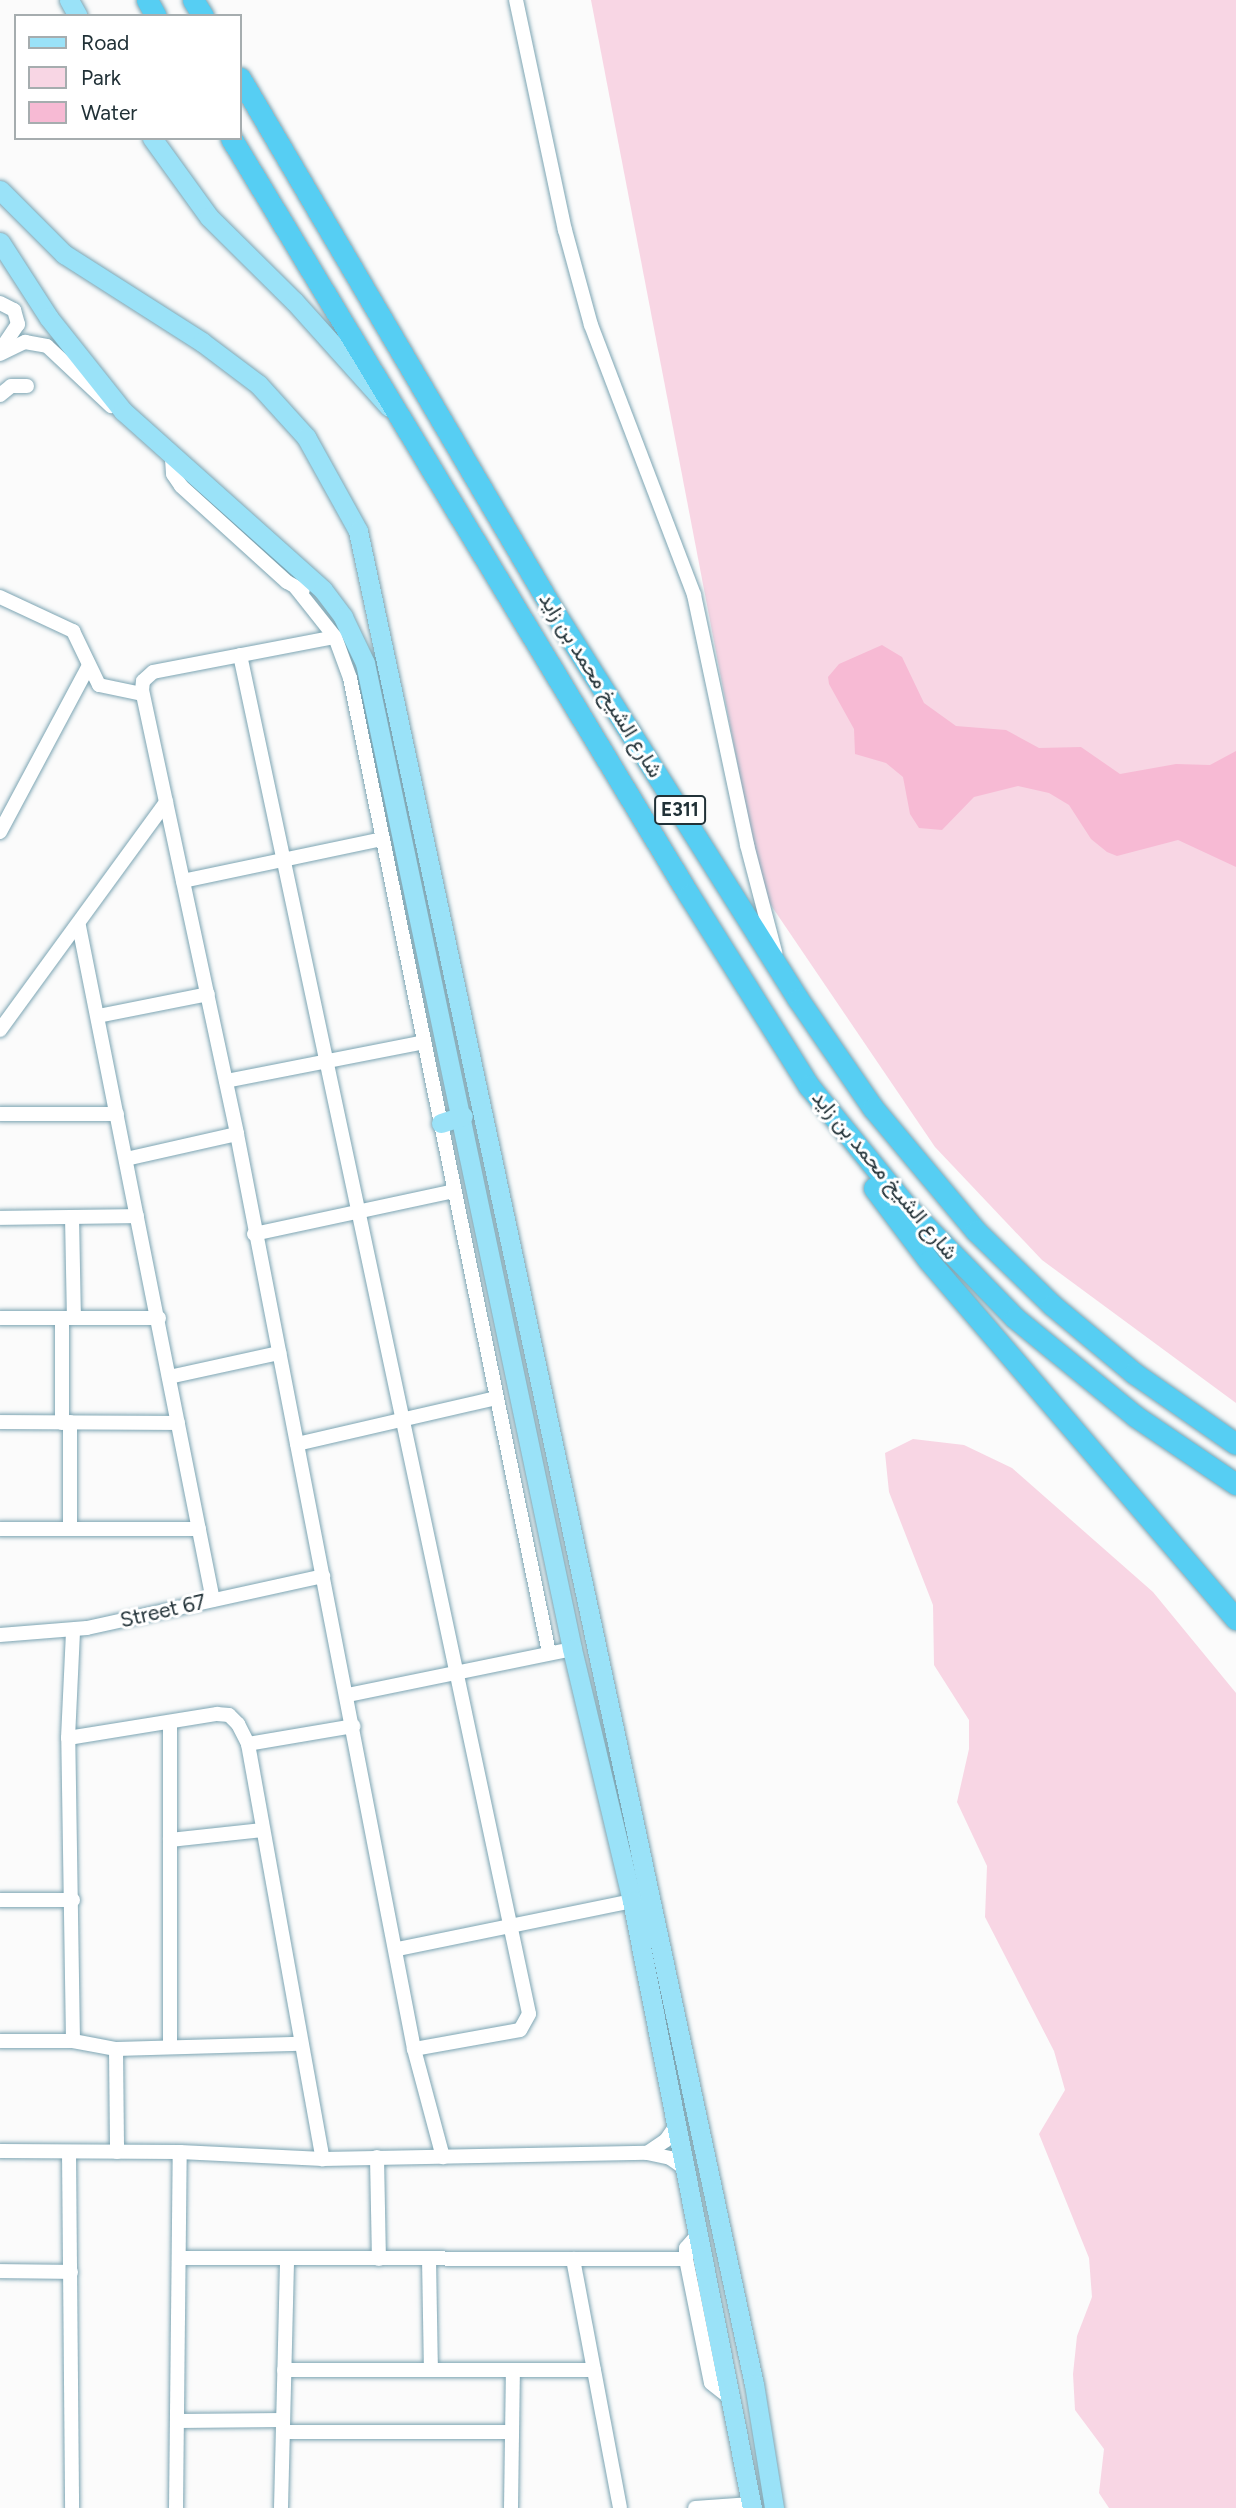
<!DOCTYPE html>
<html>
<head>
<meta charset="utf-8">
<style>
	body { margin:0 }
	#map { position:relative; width:1236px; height:2508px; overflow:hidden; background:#fbfbfb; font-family:Figtree,Vazirmatn,sans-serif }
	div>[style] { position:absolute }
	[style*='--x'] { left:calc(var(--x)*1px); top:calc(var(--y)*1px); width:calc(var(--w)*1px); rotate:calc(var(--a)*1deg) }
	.green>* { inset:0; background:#f8d6e4 }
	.water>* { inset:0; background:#f7bad4 }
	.roads { filter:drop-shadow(0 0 2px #7da5b3) drop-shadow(0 0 2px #7da5b3) }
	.minor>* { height:14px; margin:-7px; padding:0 7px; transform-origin:7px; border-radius:7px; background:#fff }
	.major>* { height:19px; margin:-9.5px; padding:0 9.5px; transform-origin:9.5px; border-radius:9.5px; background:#9ae2f8 }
	.highway>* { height:21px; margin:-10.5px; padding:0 10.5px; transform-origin:10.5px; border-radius:10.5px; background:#56cef3 }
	span { translate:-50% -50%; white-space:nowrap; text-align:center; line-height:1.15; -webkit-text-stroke:6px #fff; paint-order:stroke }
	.shield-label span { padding:2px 5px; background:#fff; border:2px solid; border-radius:5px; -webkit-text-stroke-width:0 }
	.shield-label { font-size:19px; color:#213137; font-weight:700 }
	.street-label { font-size:21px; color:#213137 }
	.legend { position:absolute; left:14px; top:14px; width:228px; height:126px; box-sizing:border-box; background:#fff; border:2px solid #a6adaf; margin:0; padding:9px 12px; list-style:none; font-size:21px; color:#213137 }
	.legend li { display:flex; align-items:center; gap:14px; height:35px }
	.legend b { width:35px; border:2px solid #a6adaf }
</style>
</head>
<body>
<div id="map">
	<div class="green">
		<i style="clip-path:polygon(591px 0,1236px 0,1236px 1403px,1042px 1260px,935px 1147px,762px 892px)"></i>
		<i style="clip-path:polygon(913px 1439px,964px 1445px,1012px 1468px,1153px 1592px,1236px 1693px,1236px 2508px,1109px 2508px,1099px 2493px,1104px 2449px,1075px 2410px,1073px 2374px,1077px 2336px,1092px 2297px,1089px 2258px,1039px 2134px,1065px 2090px,1054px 2051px,985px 1917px,987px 1866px,957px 1802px,969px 1749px,969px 1720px,934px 1665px,933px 1605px,889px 1492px,885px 1453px)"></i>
	</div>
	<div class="water">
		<i style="clip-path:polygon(882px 645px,902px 657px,924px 703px,956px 726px,1006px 730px,1039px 748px,1081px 747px,1120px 774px,1176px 764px,1210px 765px,1236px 751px,1236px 867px,1178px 840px,1117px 856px,1107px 852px,1091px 839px,1069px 805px,1049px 793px,1018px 786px,974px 797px,942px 830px,919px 828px,910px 814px,903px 777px,886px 763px,855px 754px,854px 729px,829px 684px,828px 677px,839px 664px)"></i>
	</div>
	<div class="roads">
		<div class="minor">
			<i style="--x:516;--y:0;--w:235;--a:78"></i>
			<i style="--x:565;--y:230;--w:98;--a:74.7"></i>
			<i style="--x:591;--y:325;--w:289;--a:69.1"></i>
			<i style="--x:694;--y:595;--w:256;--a:78"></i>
			<i style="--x:747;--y:845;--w:111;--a:75.3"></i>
			<i style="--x:0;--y:303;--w:16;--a:27"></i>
			<i style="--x:14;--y:310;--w:15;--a:74"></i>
			<i style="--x:18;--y:324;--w:30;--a:124"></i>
			<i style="--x:0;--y:354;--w:28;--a:-26"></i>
			<i style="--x:25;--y:342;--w:22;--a:10"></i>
			<i style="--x:47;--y:346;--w:88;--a:43.2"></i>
			<i style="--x:0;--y:395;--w:14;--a:-39"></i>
			<i style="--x:11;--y:386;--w:16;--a:0"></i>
			<i style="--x:172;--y:459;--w:15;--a:86"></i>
			<i style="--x:173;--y:474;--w:14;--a:56"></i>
			<i style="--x:181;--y:486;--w:143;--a:42.2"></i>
			<i style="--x:287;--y:582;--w:18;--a:29"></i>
			<i style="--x:296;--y:588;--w:63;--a:51.5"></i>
			<i style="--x:335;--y:637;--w:44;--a:69.9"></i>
			<i style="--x:350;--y:678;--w:995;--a:78.46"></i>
			<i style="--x:0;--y:597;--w:81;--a:25"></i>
			<i style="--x:73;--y:631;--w:60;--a:64.3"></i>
			<i style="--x:99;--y:685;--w:44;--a:11.8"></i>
			<i style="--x:335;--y:637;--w:185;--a:169.1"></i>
			<i style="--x:153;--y:672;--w:13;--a:138"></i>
			<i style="--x:143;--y:681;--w:9;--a:96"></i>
			<i style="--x:142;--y:690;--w:454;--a:77.9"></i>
			<i style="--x:237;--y:1134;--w:932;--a:79.05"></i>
			<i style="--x:414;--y:2049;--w:112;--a:75"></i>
			<i style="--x:240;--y:655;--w:1389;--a:77.99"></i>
			<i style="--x:529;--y:2014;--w:18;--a:119"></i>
			<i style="--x:520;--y:2030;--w:108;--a:169.8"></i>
			<i style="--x:0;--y:832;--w:187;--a:-61.9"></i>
			<i style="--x:183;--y:881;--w:204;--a:-11.9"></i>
			<i style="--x:79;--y:926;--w:687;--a:78.76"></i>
			<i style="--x:98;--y:1016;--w:112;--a:-11.3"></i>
			<i style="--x:0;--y:1030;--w:282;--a:-53.9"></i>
			<i style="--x:226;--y:1081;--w:202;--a:-11.1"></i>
			<i style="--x:0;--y:1114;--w:117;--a:0"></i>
			<i style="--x:126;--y:1159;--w:114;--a:-12.7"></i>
			<i style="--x:72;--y:1217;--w:101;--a:88.9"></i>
			<i style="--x:0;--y:1218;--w:137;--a:-0.8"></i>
			<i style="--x:254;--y:1234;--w:205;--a:-12.1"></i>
			<i style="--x:0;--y:1318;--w:159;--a:0"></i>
			<i style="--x:169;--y:1377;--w:113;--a:-12.3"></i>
			<i style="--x:0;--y:1422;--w:178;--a:0.3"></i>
			<i style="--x:62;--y:1423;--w:105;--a:-90"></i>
			<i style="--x:297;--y:1444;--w:205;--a:-13"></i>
			<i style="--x:70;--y:1528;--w:106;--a:-90"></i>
			<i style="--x:0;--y:1529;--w:199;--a:0"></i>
			<i style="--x:0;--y:1635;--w:87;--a:-4.6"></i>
			<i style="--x:87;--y:1628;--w:242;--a:-12.4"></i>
			<i style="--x:348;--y:1695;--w:229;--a:-11.6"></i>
			<i style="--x:68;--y:1738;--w:151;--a:-9.2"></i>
			<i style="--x:217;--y:1714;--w:12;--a:5"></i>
			<i style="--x:229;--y:1715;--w:13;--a:45"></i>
			<i style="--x:238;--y:1724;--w:22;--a:63"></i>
			<i style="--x:248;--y:1744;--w:422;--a:79.8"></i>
			<i style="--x:248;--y:1744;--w:107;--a:-9.7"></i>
			<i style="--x:170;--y:1840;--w:93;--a:-6.2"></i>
			<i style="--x:0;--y:1900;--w:73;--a:0"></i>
			<i style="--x:398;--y:1949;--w:239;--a:-11.6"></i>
			<i style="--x:0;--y:2041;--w:73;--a:0"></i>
			<i style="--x:73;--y:2041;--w:44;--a:10.5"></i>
			<i style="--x:116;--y:2049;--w:184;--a:-1.6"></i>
			<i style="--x:73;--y:2041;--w:303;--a:-90.9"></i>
			<i style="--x:68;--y:1738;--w:108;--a:-87.3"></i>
			<i style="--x:170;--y:2044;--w:320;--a:-90"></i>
			<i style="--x:116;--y:2049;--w:103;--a:89.4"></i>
			<i style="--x:0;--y:2151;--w:180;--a:0.3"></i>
			<i style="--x:180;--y:2152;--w:143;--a:2.8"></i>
			<i style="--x:323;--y:2159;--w:324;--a:-1.1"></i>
			<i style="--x:647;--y:2153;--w:24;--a:12"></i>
			<i style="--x:670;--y:2158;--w:21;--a:35"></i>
			<i style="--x:69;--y:2152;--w:356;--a:89.5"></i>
			<i style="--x:647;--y:2153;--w:23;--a:-34"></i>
			<i style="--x:666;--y:2140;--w:21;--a:-55"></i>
			<i style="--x:377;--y:2157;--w:102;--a:88.9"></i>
			<i style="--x:700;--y:2232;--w:21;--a:131"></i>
			<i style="--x:686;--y:2248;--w:11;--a:90"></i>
			<i style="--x:686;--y:2259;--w:126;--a:78.6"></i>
			<i style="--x:711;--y:2383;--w:23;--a:38"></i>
			<i style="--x:180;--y:2258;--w:506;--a:0.11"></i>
			<i style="--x:429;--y:2259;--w:111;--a:89"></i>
			<i style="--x:573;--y:2259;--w:253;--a:79.3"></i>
			<i style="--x:0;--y:2271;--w:71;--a:0.8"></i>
			<i style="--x:284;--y:2370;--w:310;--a:0"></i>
			<i style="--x:178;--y:2421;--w:105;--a:-0.5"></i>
			<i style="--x:283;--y:2432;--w:229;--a:0"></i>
			<i style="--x:176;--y:2508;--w:356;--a:-89.4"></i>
			<i style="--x:281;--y:2508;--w:250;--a:-88.6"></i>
			<i style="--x:511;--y:2508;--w:138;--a:-89.2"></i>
			<i style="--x:695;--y:2508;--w:56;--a:-4.1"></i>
		</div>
		<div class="major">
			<i style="--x:69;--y:0;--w:18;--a:61"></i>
			<i style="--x:152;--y:138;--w:97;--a:54.2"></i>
			<i style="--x:209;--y:217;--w:120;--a:44.7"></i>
			<i style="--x:294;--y:301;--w:142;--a:48.1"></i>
			<i style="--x:0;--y:190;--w:91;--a:45"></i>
			<i style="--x:64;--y:254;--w:164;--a:32.5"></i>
			<i style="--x:202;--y:342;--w:70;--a:36.9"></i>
			<i style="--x:258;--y:384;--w:72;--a:47.8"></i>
			<i style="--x:306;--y:437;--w:107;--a:61"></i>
			<i style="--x:358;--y:531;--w:1895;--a:77.94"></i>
			<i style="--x:754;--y:2384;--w:126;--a:80.8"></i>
			<i style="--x:0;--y:242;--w:90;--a:57.2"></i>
			<i style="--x:49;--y:318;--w:119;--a:51.5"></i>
			<i style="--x:123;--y:411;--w:268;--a:41.8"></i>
			<i style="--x:323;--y:590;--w:34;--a:53"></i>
			<i style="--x:343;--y:617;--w:51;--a:64.4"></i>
			<i style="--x:365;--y:663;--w:1007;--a:78.14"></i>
			<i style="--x:572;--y:1649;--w:259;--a:76.6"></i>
			<i style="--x:632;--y:1901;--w:619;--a:78.82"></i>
			<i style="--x:441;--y:1123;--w:23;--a:-18"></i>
		</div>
		<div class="highway">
			<i style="--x:147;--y:0;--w:18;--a:61"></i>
			<i style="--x:193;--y:0;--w:19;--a:58"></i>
			<i style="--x:240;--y:78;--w:617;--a:59.53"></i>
			<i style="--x:553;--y:610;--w:460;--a:57.8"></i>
			<i style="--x:798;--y:999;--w:132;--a:55.5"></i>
			<i style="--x:873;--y:1108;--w:160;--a:50.1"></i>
			<i style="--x:976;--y:1231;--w:106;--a:44.2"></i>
			<i style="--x:1052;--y:1305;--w:107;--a:39.7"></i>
			<i style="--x:1134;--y:1373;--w:124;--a:34.8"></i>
			<i style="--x:231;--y:138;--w:885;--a:58.83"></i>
			<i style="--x:689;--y:895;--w:226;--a:57.9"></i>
			<i style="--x:809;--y:1086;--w:156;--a:51"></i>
			<i style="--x:907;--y:1207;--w:155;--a:45.8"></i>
			<i style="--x:1015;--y:1318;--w:155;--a:39.2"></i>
			<i style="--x:1135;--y:1416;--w:122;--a:34"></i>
			<i style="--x:874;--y:1188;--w:91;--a:53"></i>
			<i style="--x:929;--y:1261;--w:472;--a:49.4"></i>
		</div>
	</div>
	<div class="shield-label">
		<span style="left:680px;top:810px">E311</span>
	</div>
	<div class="street-label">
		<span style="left:601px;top:685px;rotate:58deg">شارع الشيخ محمد بن زايد</span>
		<span style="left:885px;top:1175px;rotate:50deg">شارع الشيخ محمد بن زايد</span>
		<span style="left:163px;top:1611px;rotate:-13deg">Street 67</span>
	</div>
	<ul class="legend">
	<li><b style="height:9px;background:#9ae2f8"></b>Road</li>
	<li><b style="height:19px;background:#f8d6e4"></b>Park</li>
	<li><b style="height:19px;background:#f7bad4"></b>Water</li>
	</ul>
</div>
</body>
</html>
